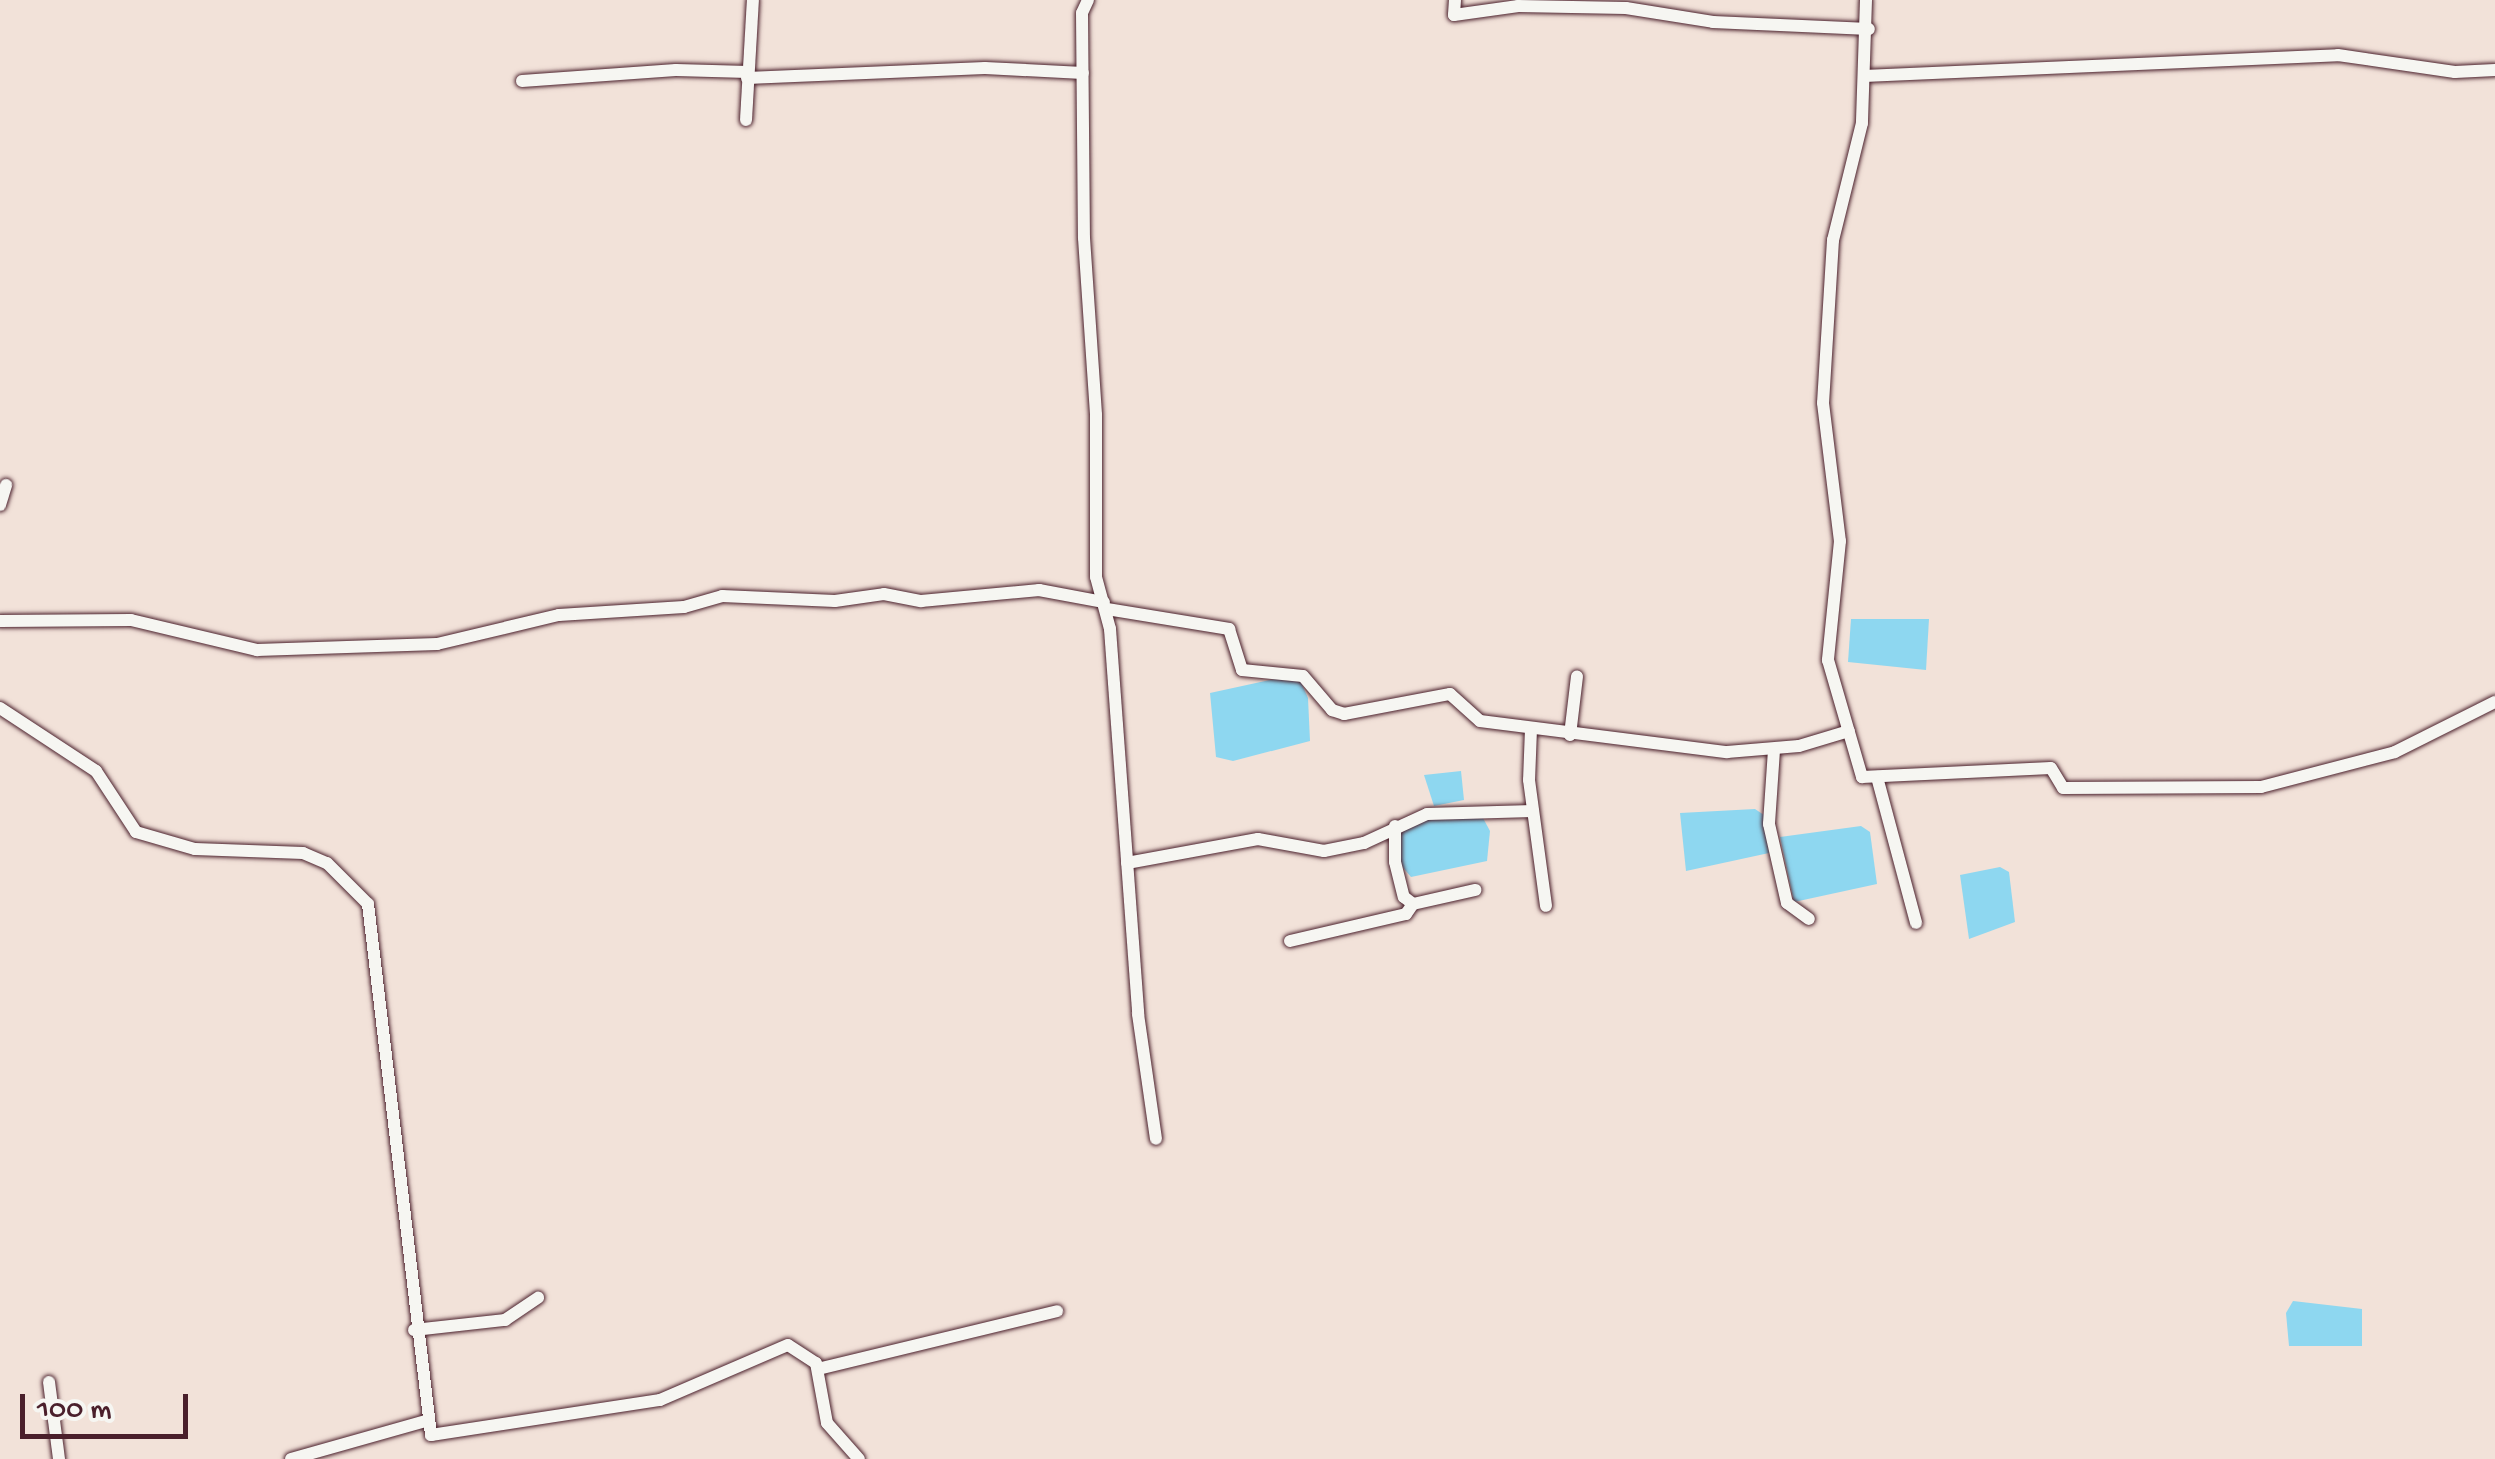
<!DOCTYPE html>
<html>
<head>
<meta charset="utf-8">
<style>
	body { margin:0 }
	#map { position:relative; width:2495px; height:1459px; overflow:hidden; background:#f2e2d9; font-family:"Gochi Hand",sans-serif }
	div>[style] { position:absolute }
	[style*='--x'] { left:calc(var(--x)*1px); top:calc(var(--y)*1px); width:calc(var(--w)*1px); rotate:calc(var(--a)*1deg) }
	.water>* { inset:0; background:#8ed7f0 }
	.roads { filter:drop-shadow(0 0 2px #4a1f2b) drop-shadow(0 0 2px #4a1f2b) }
	.minor>* { height:12px; margin:-6px; padding:0 6px; transform-origin:6px; border-radius:6px; background:#f6f6f2 }
	span { translate:-50% -50%; white-space:nowrap; text-align:center; line-height:1.15; -webkit-text-stroke:10px #f6f6f2; paint-order:stroke }
	.scale { position:absolute; left:20px; top:1394px; width:168px; height:45px; box-sizing:border-box; border:5px solid #4a1f2b; border-top:0; padding-left:12px; font-size:30px; line-height:35px; white-space:nowrap; color:#4a1f2b; -webkit-text-stroke:8px #f6f6f2; paint-order:stroke }
</style>
</head>
<body>
<div id="map">
	<div class="water">
		<i style="clip-path:polygon(1851px 619px,1929px 619px,1926px 670px,1848px 662px)"></i>
		<i style="clip-path:polygon(1284px 677px,1300px 680px,1308px 698px,1310px 741px,1233px 761px,1216px 757px,1210px 693px)"></i>
		<i style="clip-path:polygon(1461px 771px,1464px 800px,1434px 806px,1424px 775px)"></i>
		<i style="clip-path:polygon(1755px 809px,1764px 815px,1769px 853px,1686px 871px,1680px 813px)"></i>
		<i style="clip-path:polygon(1438px 815px,1483px 818px,1490px 831px,1487px 861px,1411px 877px,1400px 864px,1400px 825px)"></i>
		<i style="clip-path:polygon(1861px 826px,1870px 832px,1877px 884px,1794px 902px,1780px 837px)"></i>
		<i style="clip-path:polygon(2000px 867px,2009px 872px,2015px 922px,1969px 939px,1960px 875px)"></i>
		<i style="clip-path:polygon(2293px 1301px,2362px 1309px,2362px 1346px,2289px 1346px,2286px 1313px)"></i>
	</div>
	<div class="roads">
		<div class="minor">
			<i style="--x:1088;--y:0;--w:14;--a:115"></i>
			<i style="--x:1082;--y:13;--w:225;--a:89.5"></i>
			<i style="--x:1084;--y:238;--w:177;--a:86.1"></i>
			<i style="--x:1096;--y:415;--w:162;--a:90"></i>
			<i style="--x:1096;--y:577;--w:54;--a:74.9"></i>
			<i style="--x:1110;--y:629;--w:386;--a:85.8"></i>
			<i style="--x:1138;--y:1014;--w:126;--a:81.8"></i>
			<i style="--x:1455;--y:0;--w:15;--a:94"></i>
			<i style="--x:1454;--y:15;--w:65;--a:-8"></i>
			<i style="--x:1518;--y:6;--w:108;--a:1.1"></i>
			<i style="--x:1626;--y:8;--w:88;--a:9.1"></i>
			<i style="--x:1713;--y:22;--w:156;--a:2.6"></i>
			<i style="--x:1866;--y:0;--w:123;--a:91.9"></i>
			<i style="--x:1862;--y:123;--w:121;--a:103.9"></i>
			<i style="--x:1833;--y:240;--w:163;--a:93.5"></i>
			<i style="--x:1823;--y:403;--w:139;--a:83"></i>
			<i style="--x:1840;--y:541;--w:120;--a:95.8"></i>
			<i style="--x:1828;--y:660;--w:122;--a:73.8"></i>
			<i style="--x:1862;--y:777;--w:189;--a:-2.7"></i>
			<i style="--x:2051;--y:768;--w:23;--a:59"></i>
			<i style="--x:2063;--y:788;--w:198;--a:-0.3"></i>
			<i style="--x:2261;--y:787;--w:138;--a:-14.6"></i>
			<i style="--x:2395;--y:752;--w:112;--a:-26.6"></i>
			<i style="--x:1864;--y:76;--w:474;--a:-2.5"></i>
			<i style="--x:2338;--y:55;--w:118;--a:8.3"></i>
			<i style="--x:2455;--y:72;--w:40;--a:-2.9"></i>
			<i style="--x:747;--y:78;--w:238;--a:-2.4"></i>
			<i style="--x:985;--y:68;--w:98;--a:2.9"></i>
			<i style="--x:522;--y:81;--w:154;--a:-4.1"></i>
			<i style="--x:676;--y:70;--w:72;--a:1.6"></i>
			<i style="--x:746;--y:120;--w:120;--a:-86.7"></i>
			<i style="--x:0;--y:505;--w:21;--a:-73"></i>
			<i style="--x:1107;--y:609;--w:124;--a:9.3"></i>
			<i style="--x:1229;--y:629;--w:43;--a:72.4"></i>
			<i style="--x:1242;--y:670;--w:61;--a:5.6"></i>
			<i style="--x:1303;--y:676;--w:45;--a:49.5"></i>
			<i style="--x:1332;--y:710;--w:13;--a:18"></i>
			<i style="--x:1344;--y:714;--w:108;--a:-10.7"></i>
			<i style="--x:1450;--y:694;--w:40;--a:42"></i>
			<i style="--x:1480;--y:721;--w:249;--a:7.2"></i>
			<i style="--x:1727;--y:752;--w:72;--a:-4.8"></i>
			<i style="--x:1799;--y:746;--w:52;--a:-16.7"></i>
			<i style="--x:0;--y:621;--w:131;--a:-0.4"></i>
			<i style="--x:131;--y:620;--w:130;--a:13.4"></i>
			<i style="--x:257;--y:650;--w:180;--a:-1.9"></i>
			<i style="--x:437;--y:644;--w:125;--a:-13.4"></i>
			<i style="--x:559;--y:615;--w:125;--a:-3.7"></i>
			<i style="--x:684;--y:607;--w:40;--a:-16"></i>
			<i style="--x:722;--y:596;--w:113;--a:2.5"></i>
			<i style="--x:835;--y:601;--w:49;--a:-8.1"></i>
			<i style="--x:884;--y:594;--w:38;--a:11"></i>
			<i style="--x:921;--y:601;--w:119;--a:-5.3"></i>
			<i style="--x:1039;--y:590;--w:66;--a:10.5"></i>
			<i style="--x:0;--y:708;--w:115;--a:33.3"></i>
			<i style="--x:96;--y:771;--w:73;--a:56.7"></i>
			<i style="--x:136;--y:832;--w:61;--a:16.1"></i>
			<i style="--x:195;--y:849;--w:108;--a:2.1"></i>
			<i style="--x:303;--y:853;--w:26;--a:23"></i>
			<i style="--x:327;--y:863;--w:58;--a:45"></i>
			<i style="--x:368;--y:904;--w:535;--a:83.23"></i>
			<i style="--x:431;--y:1435;--w:232;--a:-8.7"></i>
			<i style="--x:660;--y:1400;--w:139;--a:-23.3"></i>
			<i style="--x:788;--y:1345;--w:33;--a:33"></i>
			<i style="--x:816;--y:1363;--w:61;--a:79.6"></i>
			<i style="--x:827;--y:1423;--w:48;--a:48.4"></i>
			<i style="--x:1531;--y:729;--w:51;--a:92.2"></i>
			<i style="--x:1529;--y:780;--w:127;--a:82.3"></i>
			<i style="--x:1570;--y:735;--w:59;--a:-83.2"></i>
			<i style="--x:1774;--y:750;--w:74;--a:93.9"></i>
			<i style="--x:1769;--y:824;--w:81;--a:77.2"></i>
			<i style="--x:1787;--y:903;--w:27;--a:36"></i>
			<i style="--x:1877;--y:777;--w:151;--a:75"></i>
			<i style="--x:1395;--y:826;--w:36;--a:90"></i>
			<i style="--x:1395;--y:862;--w:36;--a:76"></i>
			<i style="--x:1404;--y:897;--w:11;--a:38"></i>
			<i style="--x:1127;--y:863;--w:133;--a:-10.4"></i>
			<i style="--x:1258;--y:839;--w:67;--a:10.3"></i>
			<i style="--x:1324;--y:851;--w:41;--a:-11.3"></i>
			<i style="--x:1364;--y:843;--w:69;--a:-24.7"></i>
			<i style="--x:1427;--y:814;--w:106;--a:-1.6"></i>
			<i style="--x:1290;--y:941;--w:119;--a:-13.1"></i>
			<i style="--x:1406;--y:914;--w:12;--a:-55"></i>
			<i style="--x:1413;--y:904;--w:64;--a:-12.7"></i>
			<i style="--x:414;--y:1330;--w:92;--a:-6.3"></i>
			<i style="--x:505;--y:1320;--w:40;--a:-34"></i>
			<i style="--x:818;--y:1369;--w:246;--a:-13.6"></i>
			<i style="--x:49;--y:1382;--w:78;--a:82.6"></i>
			<i style="--x:291;--y:1459;--w:139;--a:-15.8"></i>
		</div>
	</div>
	<div class="scale">100 m</div>
</div>
</body>
</html>
